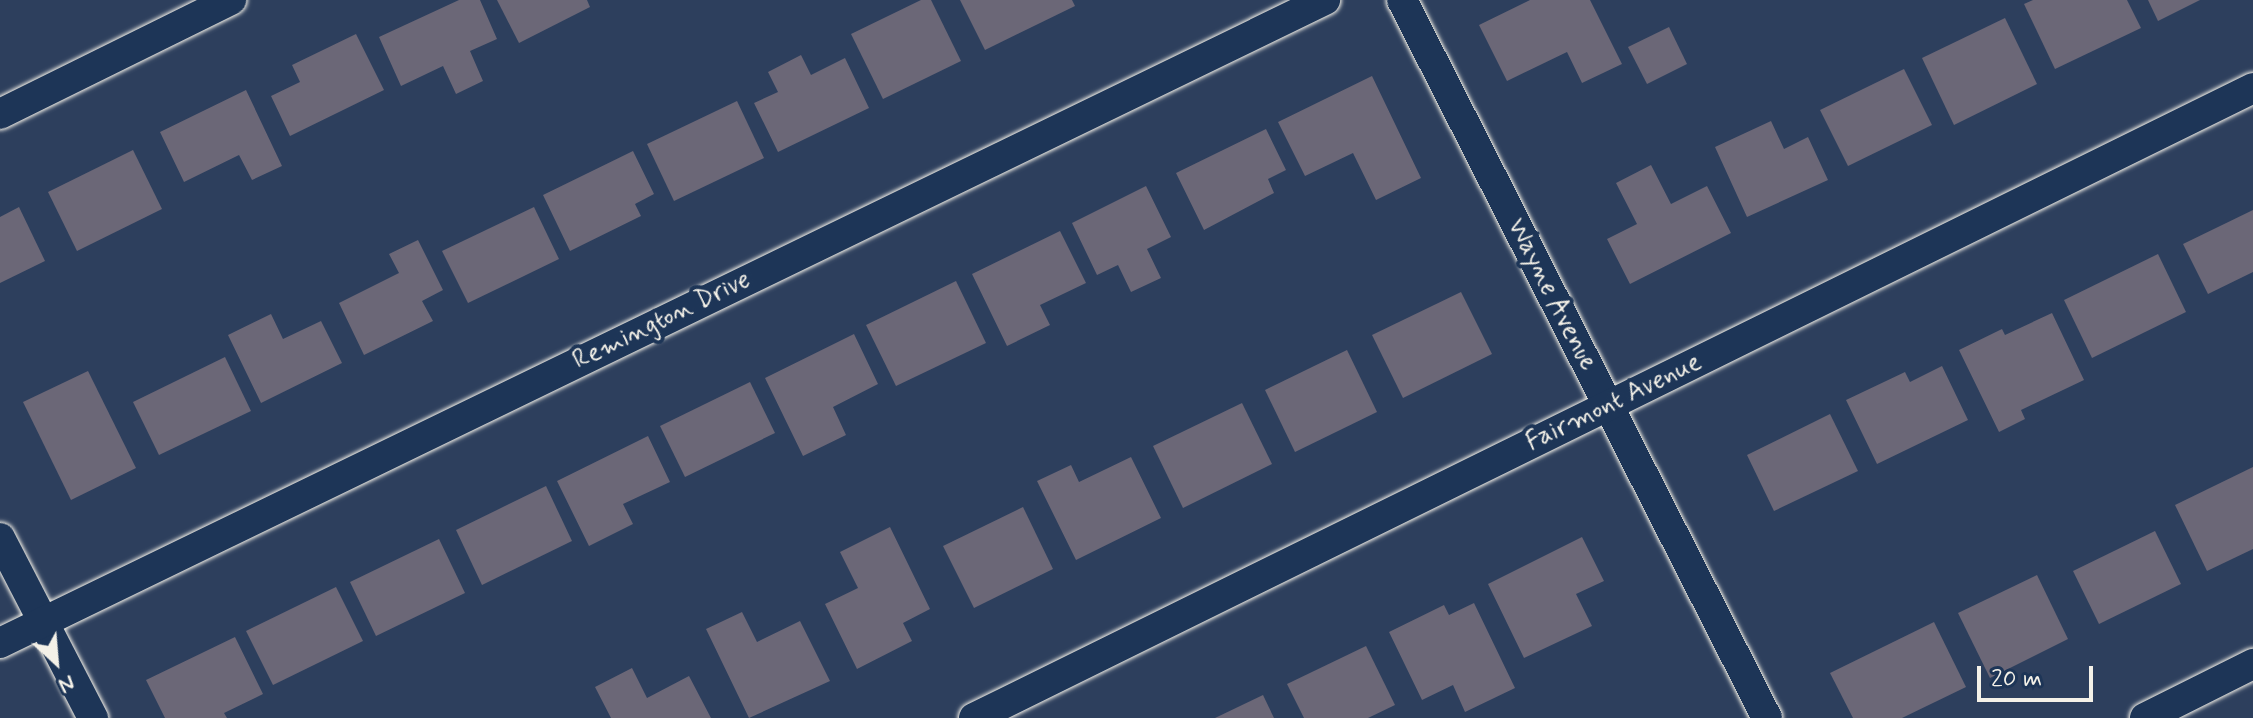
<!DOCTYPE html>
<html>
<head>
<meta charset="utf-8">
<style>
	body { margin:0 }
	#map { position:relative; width:2253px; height:718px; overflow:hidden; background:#2d3f5d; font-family:Mynerve,sans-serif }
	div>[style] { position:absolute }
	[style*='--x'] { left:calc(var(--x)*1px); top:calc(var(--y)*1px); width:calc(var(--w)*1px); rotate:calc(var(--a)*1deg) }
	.building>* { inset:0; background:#6b6777 }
	.roads { filter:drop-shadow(0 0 2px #f4f1e8) drop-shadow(0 0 2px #f4f1e8) }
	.street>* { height:30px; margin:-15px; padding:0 15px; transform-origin:15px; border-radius:15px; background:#1d3557 }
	span { translate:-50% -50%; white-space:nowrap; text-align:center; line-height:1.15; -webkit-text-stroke:8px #1d3557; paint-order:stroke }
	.street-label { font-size:26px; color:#f4f1e8 }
	.north { position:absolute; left:16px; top:622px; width:80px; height:80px; -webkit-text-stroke:6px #1d3557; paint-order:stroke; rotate:154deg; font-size:22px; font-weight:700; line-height:32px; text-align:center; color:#f4f1e8 }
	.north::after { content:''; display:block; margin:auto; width:28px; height:36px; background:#f4f1e8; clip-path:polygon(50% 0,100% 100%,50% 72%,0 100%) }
	.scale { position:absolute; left:1977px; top:666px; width:116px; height:36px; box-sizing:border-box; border:4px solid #f4f1e8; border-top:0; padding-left:10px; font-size:24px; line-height:28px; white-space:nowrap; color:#f4f1e8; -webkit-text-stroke:6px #1d3557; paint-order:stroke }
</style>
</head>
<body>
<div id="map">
	<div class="building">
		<i style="clip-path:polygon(459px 0,480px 0,497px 39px,470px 51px,483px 81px,456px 94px,443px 66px,401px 86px,379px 37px)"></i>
		<i style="clip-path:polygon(497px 0,587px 0,590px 7px,519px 43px)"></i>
		<i style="clip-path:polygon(921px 0,931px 0,961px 61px,883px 99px,851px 34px)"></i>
		<i style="clip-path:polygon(960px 0,1072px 0,1075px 6px,985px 50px)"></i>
		<i style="clip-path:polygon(1530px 0,1590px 0,1622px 64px,1582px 83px,1567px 52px,1507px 81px,1479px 25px)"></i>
		<i style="clip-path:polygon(2033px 0,2127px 0,2141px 28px,2055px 69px,2024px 4px)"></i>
		<i style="clip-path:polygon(2148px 0,2200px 0,2158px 21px)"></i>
		<i style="clip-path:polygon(2005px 18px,2037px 84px,1954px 125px,1922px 58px)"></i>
		<i style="clip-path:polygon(1669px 27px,1687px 64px,1647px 84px,1628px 47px)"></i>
		<i style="clip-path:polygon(356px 34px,384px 90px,290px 136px,271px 96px,300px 82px,292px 65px)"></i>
		<i style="clip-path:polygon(801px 55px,811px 75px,845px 58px,869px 108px,778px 152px,754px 103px,778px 92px,768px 72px)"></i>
		<i style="clip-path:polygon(1904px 69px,1932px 125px,1848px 166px,1820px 110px)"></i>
		<i style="clip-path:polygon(1372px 76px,1421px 178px,1376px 200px,1353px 153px,1305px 176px,1278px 122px)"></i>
		<i style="clip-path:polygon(246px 90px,282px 166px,252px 180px,239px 155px,184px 182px,160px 132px)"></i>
		<i style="clip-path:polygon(737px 101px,764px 158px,674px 201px,647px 144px)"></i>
		<i style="clip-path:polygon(1771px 121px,1784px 149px,1808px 137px,1828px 180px,1747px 217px,1715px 147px)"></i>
		<i style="clip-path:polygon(1266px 129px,1286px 170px,1268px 179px,1274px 193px,1204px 230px,1176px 173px)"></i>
		<i style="clip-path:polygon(133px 150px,162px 209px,77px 251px,48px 192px)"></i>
		<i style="clip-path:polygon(633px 151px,654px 194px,635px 204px,641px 216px,570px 251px,543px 195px)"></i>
		<i style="clip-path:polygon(1651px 165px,1671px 204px,1707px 186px,1731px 233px,1630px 284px,1607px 239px,1637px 224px,1616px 183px)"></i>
		<i style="clip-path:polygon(1146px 186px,1171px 237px,1147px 249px,1161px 278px,1131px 292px,1118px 265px,1097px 275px,1072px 223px)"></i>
		<i style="clip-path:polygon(19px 207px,45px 261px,0 283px,0 217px)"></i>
		<i style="clip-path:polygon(534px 207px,559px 259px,468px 303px,442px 251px)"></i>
		<i style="clip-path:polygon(2253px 210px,2253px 272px,2208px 294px,2183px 244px)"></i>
		<i style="clip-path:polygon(1060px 231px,1086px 283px,1040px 305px,1050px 325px,1007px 346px,972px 274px)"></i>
		<i style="clip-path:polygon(418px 240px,443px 290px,422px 301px,433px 321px,364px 355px,339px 303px,399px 273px,389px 254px)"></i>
		<i style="clip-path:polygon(2158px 254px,2186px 312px,2092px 358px,2064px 300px)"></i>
		<i style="clip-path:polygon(956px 281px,986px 343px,896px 386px,866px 325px)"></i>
		<i style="clip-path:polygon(1461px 292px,1492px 354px,1403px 398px,1372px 335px)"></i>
		<i style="clip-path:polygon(2052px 313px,2084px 380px,2021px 410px,2025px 419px,1999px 432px,1959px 350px,2002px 329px,2005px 335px)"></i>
		<i style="clip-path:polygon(271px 314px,283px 339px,321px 321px,342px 363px,261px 403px,228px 335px)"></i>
		<i style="clip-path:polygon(854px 334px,878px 384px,833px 407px,846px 435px,803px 456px,765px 378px)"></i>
		<i style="clip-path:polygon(1347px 350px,1377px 412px,1295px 452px,1265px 390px)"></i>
		<i style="clip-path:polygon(225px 357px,251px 411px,159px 455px,133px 402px)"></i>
		<i style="clip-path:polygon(1942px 366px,1968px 420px,1877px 464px,1846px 400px,1905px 372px,1910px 382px)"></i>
		<i style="clip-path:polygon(88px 371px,136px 468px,71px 500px,23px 402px)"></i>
		<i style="clip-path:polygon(750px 382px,775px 433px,685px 477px,660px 426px)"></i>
		<i style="clip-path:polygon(1242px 403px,1272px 464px,1183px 508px,1153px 446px)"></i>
		<i style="clip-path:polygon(1830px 414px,1858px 471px,1774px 511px,1747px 455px)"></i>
		<i style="clip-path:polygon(648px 436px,670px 482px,623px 504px,633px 524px,589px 546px,557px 481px)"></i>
		<i style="clip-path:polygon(1131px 457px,1161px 518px,1076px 560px,1037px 481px,1071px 465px,1079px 482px)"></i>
		<i style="clip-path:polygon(2253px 467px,2253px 549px,2207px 571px,2175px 505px)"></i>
		<i style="clip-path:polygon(546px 486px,572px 541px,482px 585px,456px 530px)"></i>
		<i style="clip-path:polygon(1023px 507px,1053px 569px,974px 608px,943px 546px)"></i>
		<i style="clip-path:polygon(890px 527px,930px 609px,903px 623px,912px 641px,857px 669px,825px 604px,858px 588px,840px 552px)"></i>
		<i style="clip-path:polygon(2155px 531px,2181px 584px,2099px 624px,2073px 571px)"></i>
		<i style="clip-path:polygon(1582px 537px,1604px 581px,1576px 594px,1592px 626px,1524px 658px,1488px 584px)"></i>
		<i style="clip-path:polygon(439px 539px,465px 593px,376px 636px,350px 582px)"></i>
		<i style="clip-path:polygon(2037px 575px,2068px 639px,1990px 678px,1958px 613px)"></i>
		<i style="clip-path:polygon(336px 587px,363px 641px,273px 685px,246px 631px)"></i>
		<i style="clip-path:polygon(1474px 603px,1515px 688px,1465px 712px,1453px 685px,1422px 700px,1389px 632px,1444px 605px,1449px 615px)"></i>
		<i style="clip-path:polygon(742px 612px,757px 642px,800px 621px,830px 681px,749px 718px,706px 629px)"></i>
		<i style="clip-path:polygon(1934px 622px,1966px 687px,1902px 718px,1853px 718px,1830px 673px)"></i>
		<i style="clip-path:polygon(235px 637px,263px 694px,224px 713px,227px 718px,165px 718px,146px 680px)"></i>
		<i style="clip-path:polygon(1366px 646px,1395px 705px,1368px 718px,1304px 718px,1287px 684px)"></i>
		<i style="clip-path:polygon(632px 668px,647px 698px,689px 676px,711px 718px,611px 718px,595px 687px)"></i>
		<i style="clip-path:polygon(1263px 695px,1274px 718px,1215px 718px)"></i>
	</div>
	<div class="roads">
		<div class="street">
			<i style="--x:1402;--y:0;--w:805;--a:63.05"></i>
			<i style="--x:0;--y:114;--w:258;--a:-26.3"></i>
			<i style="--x:0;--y:538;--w:203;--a:62.7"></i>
			<i style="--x:0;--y:643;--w:1473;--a:-25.89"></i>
			<i style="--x:974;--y:718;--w:1426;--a:-26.22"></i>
			<i style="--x:2145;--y:718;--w:121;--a:-26.6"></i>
		</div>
	</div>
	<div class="street-label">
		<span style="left:1551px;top:295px;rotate:63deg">Wayne Avenue</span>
		<span style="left:662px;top:321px;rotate:-26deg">Remington Drive</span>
		<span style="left:1614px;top:403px;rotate:-26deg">Fairmont Avenue</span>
	</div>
	<div class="north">N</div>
	<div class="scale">20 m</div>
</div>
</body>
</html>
